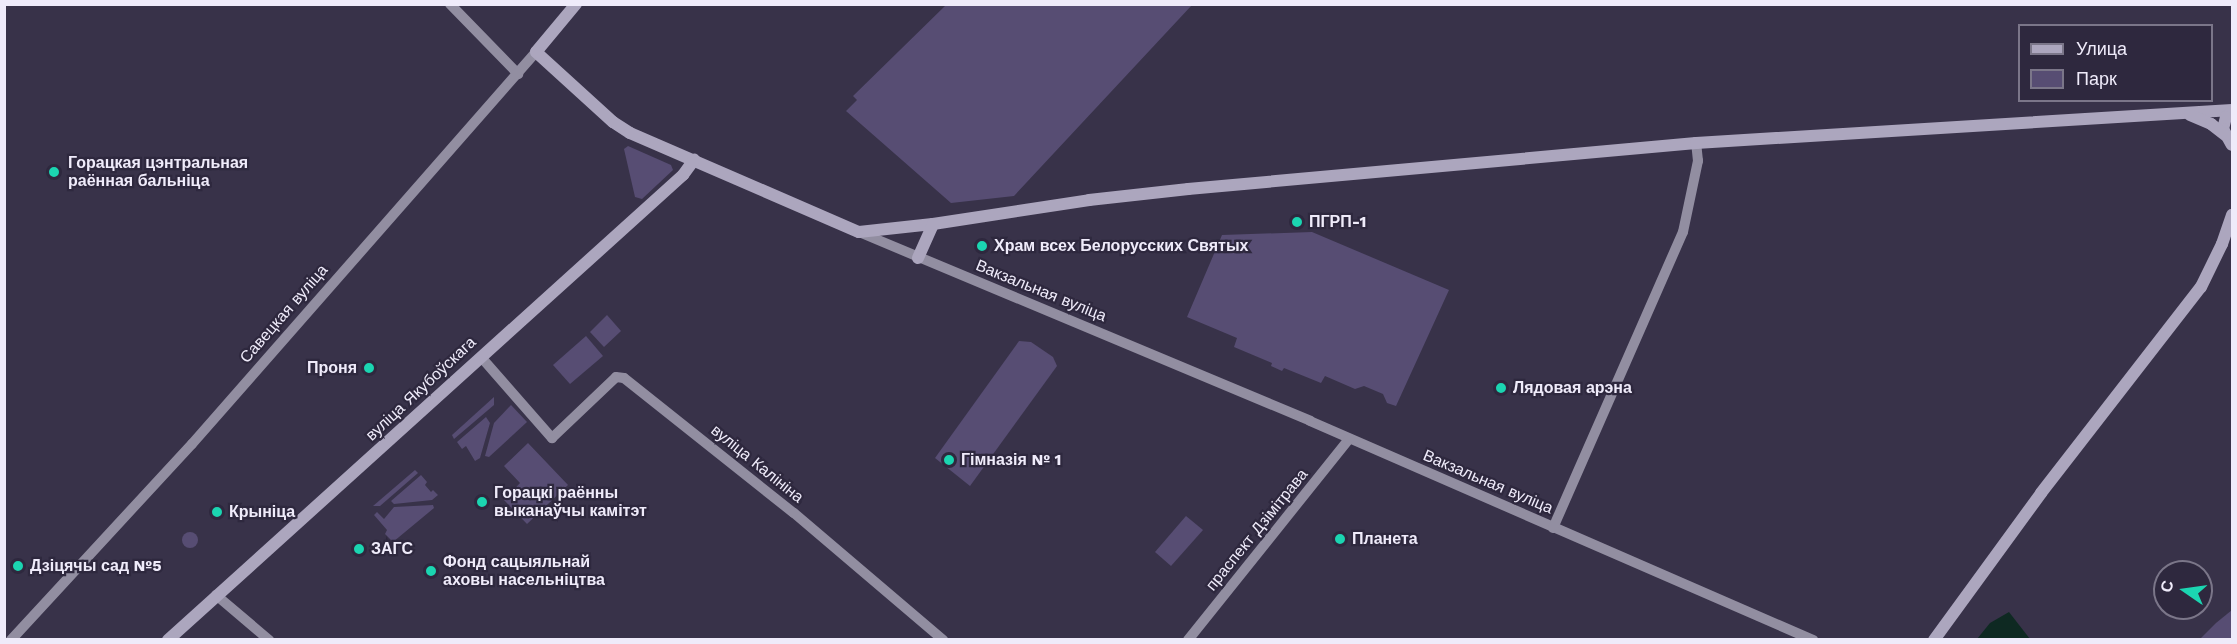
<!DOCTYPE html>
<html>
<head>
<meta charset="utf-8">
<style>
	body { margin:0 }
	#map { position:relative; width:2237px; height:644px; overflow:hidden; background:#383249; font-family:"Work Sans",sans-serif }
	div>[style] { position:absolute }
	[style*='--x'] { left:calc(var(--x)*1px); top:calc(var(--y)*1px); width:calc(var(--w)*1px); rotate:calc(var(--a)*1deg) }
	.green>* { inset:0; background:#574d73 }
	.round { border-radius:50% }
	.water>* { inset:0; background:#0e2922 }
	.secondary>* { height:10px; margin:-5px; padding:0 5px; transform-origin:5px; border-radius:5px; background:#928ea1 }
	.primary>* { height:12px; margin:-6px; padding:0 6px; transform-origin:6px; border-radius:6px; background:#aca6be }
	.dots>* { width:16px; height:16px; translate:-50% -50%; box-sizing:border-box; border:3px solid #2e283e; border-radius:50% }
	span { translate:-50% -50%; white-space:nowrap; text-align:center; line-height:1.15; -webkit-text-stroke:4.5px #2e283e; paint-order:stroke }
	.poi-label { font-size:16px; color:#efebfa; font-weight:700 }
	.left { translate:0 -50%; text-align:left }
	.right { translate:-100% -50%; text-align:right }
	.street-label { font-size:16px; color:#efebfa }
	.frame { position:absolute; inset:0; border:6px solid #efebfa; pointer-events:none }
	.legend { position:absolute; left:2018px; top:24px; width:195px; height:78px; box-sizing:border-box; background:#2e283e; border:2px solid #7b7689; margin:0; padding:8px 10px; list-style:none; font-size:18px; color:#efebfa }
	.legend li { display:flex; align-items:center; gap:12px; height:30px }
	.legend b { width:30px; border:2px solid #7b7689 }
	.north { position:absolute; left:2153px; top:560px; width:60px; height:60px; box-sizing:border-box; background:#2e283e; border:2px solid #7b7689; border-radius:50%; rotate:283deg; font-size:16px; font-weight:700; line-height:24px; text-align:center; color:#efebfa }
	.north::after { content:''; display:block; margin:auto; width:21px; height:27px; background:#1bd5b1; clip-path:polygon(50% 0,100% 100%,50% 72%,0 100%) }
</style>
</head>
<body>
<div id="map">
	<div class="green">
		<i style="clip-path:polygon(946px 5px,946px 4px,1192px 5px,1014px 196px,951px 203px,846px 111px,857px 100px,853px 96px)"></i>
		<i style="clip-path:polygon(628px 146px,671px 165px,673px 170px,642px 199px,635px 197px,624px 149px)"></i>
		<i style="clip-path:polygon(1312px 232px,1449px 290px,1396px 406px,1387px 403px,1383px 394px,1364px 386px,1355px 389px,1325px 376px,1321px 383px,1284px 368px,1282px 371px,1271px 366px,1272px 363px,1234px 347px,1237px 338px,1187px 317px,1222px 235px)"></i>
		<i style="clip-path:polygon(607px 315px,621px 331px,604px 347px,590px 332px)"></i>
		<i style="clip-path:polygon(586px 336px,603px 356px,570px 384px,553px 365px)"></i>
		<i style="clip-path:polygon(1019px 341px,1031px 342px,1053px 357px,1057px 366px,970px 486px,935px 458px)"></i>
		<i style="clip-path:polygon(494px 397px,494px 405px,454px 439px,452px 435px)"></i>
		<i style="clip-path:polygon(511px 405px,527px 422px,489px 457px,485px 456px,494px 423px)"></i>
		<i style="clip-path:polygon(486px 417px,490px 423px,480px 458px,475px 461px,466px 446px,462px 449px,457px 442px)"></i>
		<i style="clip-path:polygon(528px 443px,568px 485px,527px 524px,504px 500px,520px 483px,504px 466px)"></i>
		<i style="clip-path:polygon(415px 470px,418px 473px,380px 506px,373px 506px)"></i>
		<i style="clip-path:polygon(421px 475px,427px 482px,425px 485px,431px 492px,433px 490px,438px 495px,432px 500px,394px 504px,391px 501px)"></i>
		<i style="clip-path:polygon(433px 505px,434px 508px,393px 542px,385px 534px,387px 530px,374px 515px,377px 512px,384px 519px,394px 507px)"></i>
		<i style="clip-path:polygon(1186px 516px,1203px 530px,1171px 566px,1155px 552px)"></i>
		<i class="round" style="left:182px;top:532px;width:16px;height:16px"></i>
		<i style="clip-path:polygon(2232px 610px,2232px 639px,2200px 639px,2216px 623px)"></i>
	</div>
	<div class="water">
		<i style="clip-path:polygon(2009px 612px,2030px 639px,1977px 639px,1990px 623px)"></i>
	</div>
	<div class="secondary">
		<i style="--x:450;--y:4;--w:98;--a:45.8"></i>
		<i style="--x:859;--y:232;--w:489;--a:22.7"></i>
		<i style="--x:1310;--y:421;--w:549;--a:23.53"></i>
		<i style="--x:481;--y:357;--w:108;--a:48.8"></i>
		<i style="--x:552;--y:438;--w:88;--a:-43.6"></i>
		<i style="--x:616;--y:377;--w:8;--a:7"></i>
		<i style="--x:624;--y:378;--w:217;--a:38.5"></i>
		<i style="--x:794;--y:513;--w:196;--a:40.4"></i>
		<i style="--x:1553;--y:528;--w:323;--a:-66.3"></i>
		<i style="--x:1683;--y:232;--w:73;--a:-78.1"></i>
		<i style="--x:1698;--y:161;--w:18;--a:-96"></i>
		<i style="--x:216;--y:595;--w:70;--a:40.3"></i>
		<i style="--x:11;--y:640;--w:267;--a:-47.3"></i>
		<i style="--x:192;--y:444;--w:522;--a:-48.73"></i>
		<i style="--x:1188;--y:640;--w:258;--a:-51.3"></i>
	</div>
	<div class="primary">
		<i style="--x:576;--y:4;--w:62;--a:129.8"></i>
		<i style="--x:536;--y:52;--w:104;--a:42.3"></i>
		<i style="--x:613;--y:122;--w:20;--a:33"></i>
		<i style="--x:630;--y:133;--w:249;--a:23.4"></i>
		<i style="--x:859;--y:232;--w:74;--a:-6.2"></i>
		<i style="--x:933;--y:224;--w:158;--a:-8.7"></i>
		<i style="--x:1089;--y:200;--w:100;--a:-6.3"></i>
		<i style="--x:1188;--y:189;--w:510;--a:-5.17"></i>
		<i style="--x:1696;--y:143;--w:537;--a:-3.52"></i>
		<i style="--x:2232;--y:111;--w:8;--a:135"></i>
		<i style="--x:2226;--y:117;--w:12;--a:104"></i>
		<i style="--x:2223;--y:129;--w:18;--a:61"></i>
		<i style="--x:2190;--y:115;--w:23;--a:23"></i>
		<i style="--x:2211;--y:124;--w:18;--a:38"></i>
		<i style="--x:918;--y:258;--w:37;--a:-66"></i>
		<i style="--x:168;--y:640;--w:694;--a:-42.08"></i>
		<i style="--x:683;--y:175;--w:19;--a:-54"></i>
		<i style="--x:1934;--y:640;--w:182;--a:-53.9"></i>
		<i style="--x:2041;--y:493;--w:261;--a:-52.2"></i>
		<i style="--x:2201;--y:287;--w:48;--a:-64"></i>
		<i style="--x:2222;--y:244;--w:31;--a:-71"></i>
	</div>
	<div class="dots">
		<i style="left:54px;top:172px;background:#1bd5b1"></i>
		<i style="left:1297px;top:222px;background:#1bd5b1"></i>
		<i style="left:982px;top:246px;background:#1bd5b1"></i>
		<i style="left:369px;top:368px;background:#1bd5b1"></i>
		<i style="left:1501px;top:388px;background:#1bd5b1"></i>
		<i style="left:949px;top:460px;background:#1bd5b1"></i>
		<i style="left:482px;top:502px;background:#1bd5b1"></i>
		<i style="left:217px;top:512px;background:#1bd5b1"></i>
		<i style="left:1340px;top:539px;background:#1bd5b1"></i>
		<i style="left:359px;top:549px;background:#1bd5b1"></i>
		<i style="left:18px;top:566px;background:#1bd5b1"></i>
		<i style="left:431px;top:571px;background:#1bd5b1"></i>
	</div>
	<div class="poi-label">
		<span class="left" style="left:68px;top:172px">Горацкая цэнтральная<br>раённая бальніца</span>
		<span class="left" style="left:1309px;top:222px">ПГРП-1</span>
		<span class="left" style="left:994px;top:246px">Храм всех Белорусских Святых</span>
		<span class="right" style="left:357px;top:368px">Проня</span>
		<span class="left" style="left:1513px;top:388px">Лядовая арэна</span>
		<span class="left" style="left:961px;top:460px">Гімназія № 1</span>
		<span class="left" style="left:494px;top:502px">Горацкі раённы<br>выканаўчы камітэт</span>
		<span class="left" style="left:229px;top:512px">Крыніца</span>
		<span class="left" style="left:1352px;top:539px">Планета</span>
		<span class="left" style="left:371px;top:549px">ЗАГС</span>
		<span class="left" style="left:443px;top:571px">Фонд сацыяльнай<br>аховы насельніцтва</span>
		<span class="left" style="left:30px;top:566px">Дзіцячы сад №5</span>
	</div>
	<div class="street-label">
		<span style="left:1041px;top:291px;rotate:22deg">Вакзальная вуліца</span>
		<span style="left:284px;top:314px;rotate:-49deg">Савецкая вуліца</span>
		<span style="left:421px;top:389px;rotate:-43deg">вуліца Якубоўскага</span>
		<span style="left:757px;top:464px;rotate:39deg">вуліца Калініна</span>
		<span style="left:1488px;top:482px;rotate:23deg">Вакзальная вуліца</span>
		<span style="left:1257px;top:530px;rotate:-51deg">праспект Дзімітрава</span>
	</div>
	<div class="frame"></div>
	<ul class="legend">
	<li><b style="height:8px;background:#aca6be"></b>Улица</li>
	<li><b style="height:16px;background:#574d73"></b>Парк</li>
	</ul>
	<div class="north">С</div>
</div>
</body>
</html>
